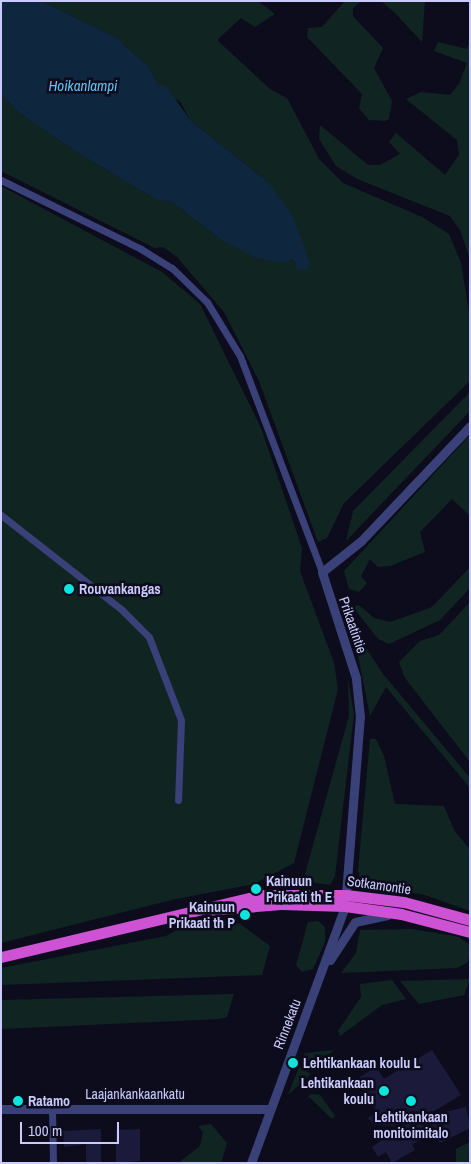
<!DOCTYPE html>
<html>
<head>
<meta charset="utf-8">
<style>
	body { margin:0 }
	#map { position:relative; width:471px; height:1164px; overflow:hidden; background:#0d0c1c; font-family:"Archivo Narrow",sans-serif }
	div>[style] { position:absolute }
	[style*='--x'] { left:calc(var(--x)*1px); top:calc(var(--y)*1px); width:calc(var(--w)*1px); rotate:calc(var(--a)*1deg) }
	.green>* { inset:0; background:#102522 }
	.water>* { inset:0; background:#0e273e }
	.building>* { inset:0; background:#1c1a3b }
	.minor>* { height:7px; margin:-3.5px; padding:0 3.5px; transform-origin:3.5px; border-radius:3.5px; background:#3a4078 }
	.tertiary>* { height:9px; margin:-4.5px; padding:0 4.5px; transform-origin:4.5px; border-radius:4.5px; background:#3a4078 }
	.trunk>* { height:11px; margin:-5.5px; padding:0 5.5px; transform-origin:5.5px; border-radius:5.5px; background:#cd52d4 }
	.dots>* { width:14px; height:14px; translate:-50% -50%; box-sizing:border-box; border:2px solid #0d0c1c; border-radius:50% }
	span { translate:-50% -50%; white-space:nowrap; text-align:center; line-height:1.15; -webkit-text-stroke:5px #0d0c1c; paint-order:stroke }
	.poi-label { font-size:14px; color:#cacbfc; font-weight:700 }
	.left { translate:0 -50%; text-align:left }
	.right { translate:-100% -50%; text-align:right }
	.street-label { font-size:14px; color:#cacbfc }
	.water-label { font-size:15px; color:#5fc3f5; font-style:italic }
	.frame { position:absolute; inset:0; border:2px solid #cacbfc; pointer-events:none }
	.scale { position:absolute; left:20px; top:1122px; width:99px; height:22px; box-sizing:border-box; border:2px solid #cacbfc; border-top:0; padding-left:6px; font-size:15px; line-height:18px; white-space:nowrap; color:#cacbfc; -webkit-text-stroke:4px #0d0c1c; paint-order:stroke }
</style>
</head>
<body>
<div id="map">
	<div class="green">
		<i style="clip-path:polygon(41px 1px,258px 1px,275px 14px,255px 27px,241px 18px,217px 40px,271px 90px,287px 98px,319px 159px,343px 183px,422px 217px,449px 234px,461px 263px,470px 319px,470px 381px,344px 503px,327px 538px,318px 542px,259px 381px,224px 312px,177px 257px,163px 247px,155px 248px,1px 171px,1px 94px,19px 113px,80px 154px,157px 200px,172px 202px,220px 239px,291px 259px,302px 268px,269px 183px,190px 120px,181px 103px,158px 84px,149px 67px,114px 36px)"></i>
		<i style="clip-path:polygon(345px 1px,361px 1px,353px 8px,353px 16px,383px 48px,374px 68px,392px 101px,389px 119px,385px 121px,369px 120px,359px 108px,362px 94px,307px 37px,308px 28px,322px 27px)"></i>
		<i style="clip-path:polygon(381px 1px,425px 1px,422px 42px,395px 13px)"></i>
		<i style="clip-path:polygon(438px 42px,467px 49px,470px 42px,470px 259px,460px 230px,450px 216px,357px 179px,336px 166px,319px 139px,320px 125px,368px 165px,380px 165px,400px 154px,389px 142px,396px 133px,445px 175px,459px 155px,457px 140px,406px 99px,421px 92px,450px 95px,459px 84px,467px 63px,434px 51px)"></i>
		<i style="clip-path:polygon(1px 186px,162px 272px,200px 304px,261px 428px,302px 548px,300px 571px,334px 663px,338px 689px,294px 863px,254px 884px,171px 900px,1px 943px)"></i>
		<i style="clip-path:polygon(470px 392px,470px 411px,346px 541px,353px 511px)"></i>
		<i style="clip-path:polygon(470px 435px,470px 516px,452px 499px,420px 532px,425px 552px,390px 566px,378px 567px,370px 559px,361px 576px,367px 583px,359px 592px,349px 589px,344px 571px)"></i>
		<i style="clip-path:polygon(470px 567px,470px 588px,440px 620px,389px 644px,378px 639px,353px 607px,359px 605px,374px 618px,390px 622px,402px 618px,432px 607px)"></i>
		<i style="clip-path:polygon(470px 602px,470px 762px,405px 678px,399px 662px,420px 641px,439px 635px)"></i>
		<i style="clip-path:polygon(362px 642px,383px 674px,470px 778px,470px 788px,386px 687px,370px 716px,358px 656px)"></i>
		<i style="clip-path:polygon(348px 679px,354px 714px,335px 876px,330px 885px,303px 881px,349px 716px)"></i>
		<i style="clip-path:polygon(370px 739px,376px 739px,384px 756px,395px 804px,444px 806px,454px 830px,470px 850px,470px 911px,425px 895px,361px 883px,358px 870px)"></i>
		<i style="clip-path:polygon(218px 919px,240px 924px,270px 946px,262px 975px,1px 985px,1px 968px,166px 936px,183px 927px)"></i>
		<i style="clip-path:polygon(318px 921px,325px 927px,325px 942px,313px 969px,302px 972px,296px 965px,308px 922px)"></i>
		<i style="clip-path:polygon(412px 929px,459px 937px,470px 945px,468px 962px,457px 968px,341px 973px,356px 953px,360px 930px)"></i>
		<i style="clip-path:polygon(470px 979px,464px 995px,419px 1004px,400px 981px)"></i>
		<i style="clip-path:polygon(392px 980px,406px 999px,382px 1005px,340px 1036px,338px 1031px,361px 997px,360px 984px)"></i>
		<i style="clip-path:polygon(234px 994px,227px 1017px,219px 1019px,1px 1029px,1px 1000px)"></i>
		<i style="clip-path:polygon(334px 1050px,315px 1067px,301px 1061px,305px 1053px)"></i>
		<i style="clip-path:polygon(299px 1067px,311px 1074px,288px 1095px)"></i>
		<i style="clip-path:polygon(311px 1094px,320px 1095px,335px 1116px,332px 1119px,309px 1097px,305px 1100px)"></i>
		<i style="clip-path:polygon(211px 1124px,227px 1143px,221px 1163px,178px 1163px,200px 1146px,203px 1132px,198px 1126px)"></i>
		<i style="clip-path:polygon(470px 1142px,470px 1163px,456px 1163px,456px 1149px)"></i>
	</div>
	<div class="water">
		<i style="clip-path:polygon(1px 1px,41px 1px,114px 36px,149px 67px,158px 84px,167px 87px,190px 120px,269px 183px,293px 216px,310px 264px,306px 270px,296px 269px,296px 263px,291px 259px,284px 263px,256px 258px,220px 239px,172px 202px,157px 200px,80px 154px,19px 113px,1px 94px)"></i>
	</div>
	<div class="building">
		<i style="clip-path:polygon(432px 1050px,461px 1095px,424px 1117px,466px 1107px,470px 1128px,440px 1143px,433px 1132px,412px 1145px,415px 1150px,392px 1163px,386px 1152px,378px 1157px,372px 1147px,402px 1126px,374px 1125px,368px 1118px,377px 1112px,359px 1082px,360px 1077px,376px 1067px,384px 1079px)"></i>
		<i style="clip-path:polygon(101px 1129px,101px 1163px,86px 1163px,86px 1144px,64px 1147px,63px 1131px)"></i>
		<i style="clip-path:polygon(140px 1129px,140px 1161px,116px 1163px,116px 1130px)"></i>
	</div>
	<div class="minor">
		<i style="--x:1;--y:180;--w:156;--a:26.2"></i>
		<i style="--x:141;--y:249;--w:36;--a:32"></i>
		<i style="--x:172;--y:268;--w:49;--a:44.2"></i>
		<i style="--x:207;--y:302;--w:63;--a:58.6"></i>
		<i style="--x:240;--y:356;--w:231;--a:69.2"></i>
		<i style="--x:1;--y:515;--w:154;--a:38.1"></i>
		<i style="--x:122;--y:610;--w:38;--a:45"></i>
		<i style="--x:149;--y:637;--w:89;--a:68.9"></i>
		<i style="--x:181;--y:720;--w:80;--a:92.1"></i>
		<i style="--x:52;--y:1109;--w:54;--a:88.9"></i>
	</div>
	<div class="tertiary">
		<i style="--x:330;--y:960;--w:45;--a:-56.7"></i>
		<i style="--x:355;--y:922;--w:33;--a:-12"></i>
		<i style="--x:1;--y:1109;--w:267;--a:0"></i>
		<i style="--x:251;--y:1163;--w:274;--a:-69.9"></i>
		<i style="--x:345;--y:906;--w:190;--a:-85.5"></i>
		<i style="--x:360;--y:717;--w:39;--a:-96"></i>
		<i style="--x:356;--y:678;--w:111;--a:-107.8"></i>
		<i style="--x:322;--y:572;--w:50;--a:-38.5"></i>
		<i style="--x:361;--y:541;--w:158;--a:-46.5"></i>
	</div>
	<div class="trunk">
		<i style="--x:210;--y:910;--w:71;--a:-4.8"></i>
		<i style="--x:281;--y:904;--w:64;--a:1.8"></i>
		<i style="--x:345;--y:906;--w:57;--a:8.1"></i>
		<i style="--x:401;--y:914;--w:71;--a:14.6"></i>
		<i style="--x:1;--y:957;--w:268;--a:-13.4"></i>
		<i style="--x:262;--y:895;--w:84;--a:0"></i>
		<i style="--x:346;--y:895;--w:58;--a:6.9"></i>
		<i style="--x:404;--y:902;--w:68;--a:15.3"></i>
	</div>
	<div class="dots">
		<i style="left:69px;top:589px;background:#0ee4de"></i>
		<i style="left:256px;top:889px;background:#0ee4de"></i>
		<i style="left:245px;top:915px;background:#0ee4de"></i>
		<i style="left:293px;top:1063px;background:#0ee4de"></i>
		<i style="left:384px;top:1091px;background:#0ee4de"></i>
		<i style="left:18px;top:1101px;background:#0ee4de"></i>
		<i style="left:411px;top:1101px;background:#0ee4de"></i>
	</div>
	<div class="poi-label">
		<span class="left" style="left:79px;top:589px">Rouvankangas</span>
		<span class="left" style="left:266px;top:889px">Kainuun<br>Prikaati th E</span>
		<span class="right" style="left:235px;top:915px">Kainuun<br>Prikaati th P</span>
		<span class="left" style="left:303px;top:1063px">Lehtikankaan koulu L</span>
		<span class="right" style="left:374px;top:1091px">Lehtikankaan<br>koulu</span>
		<span class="left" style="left:28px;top:1101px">Ratamo</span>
		<span style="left:411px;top:1125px">Lehtikankaan<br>monitoimitalo</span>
	</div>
	<div class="street-label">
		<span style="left:353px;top:625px;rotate:71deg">Prikaatintie</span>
		<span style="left:379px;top:885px;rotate:8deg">Sotkamontie</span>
		<span style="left:287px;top:1024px;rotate:-69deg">Rinnekatu</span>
		<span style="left:135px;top:1094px">Laajankankaankatu</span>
	</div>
	<div class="water-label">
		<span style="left:83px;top:86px">Hoikanlampi</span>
	</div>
	<div class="frame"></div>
	<div class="scale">100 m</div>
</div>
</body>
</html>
